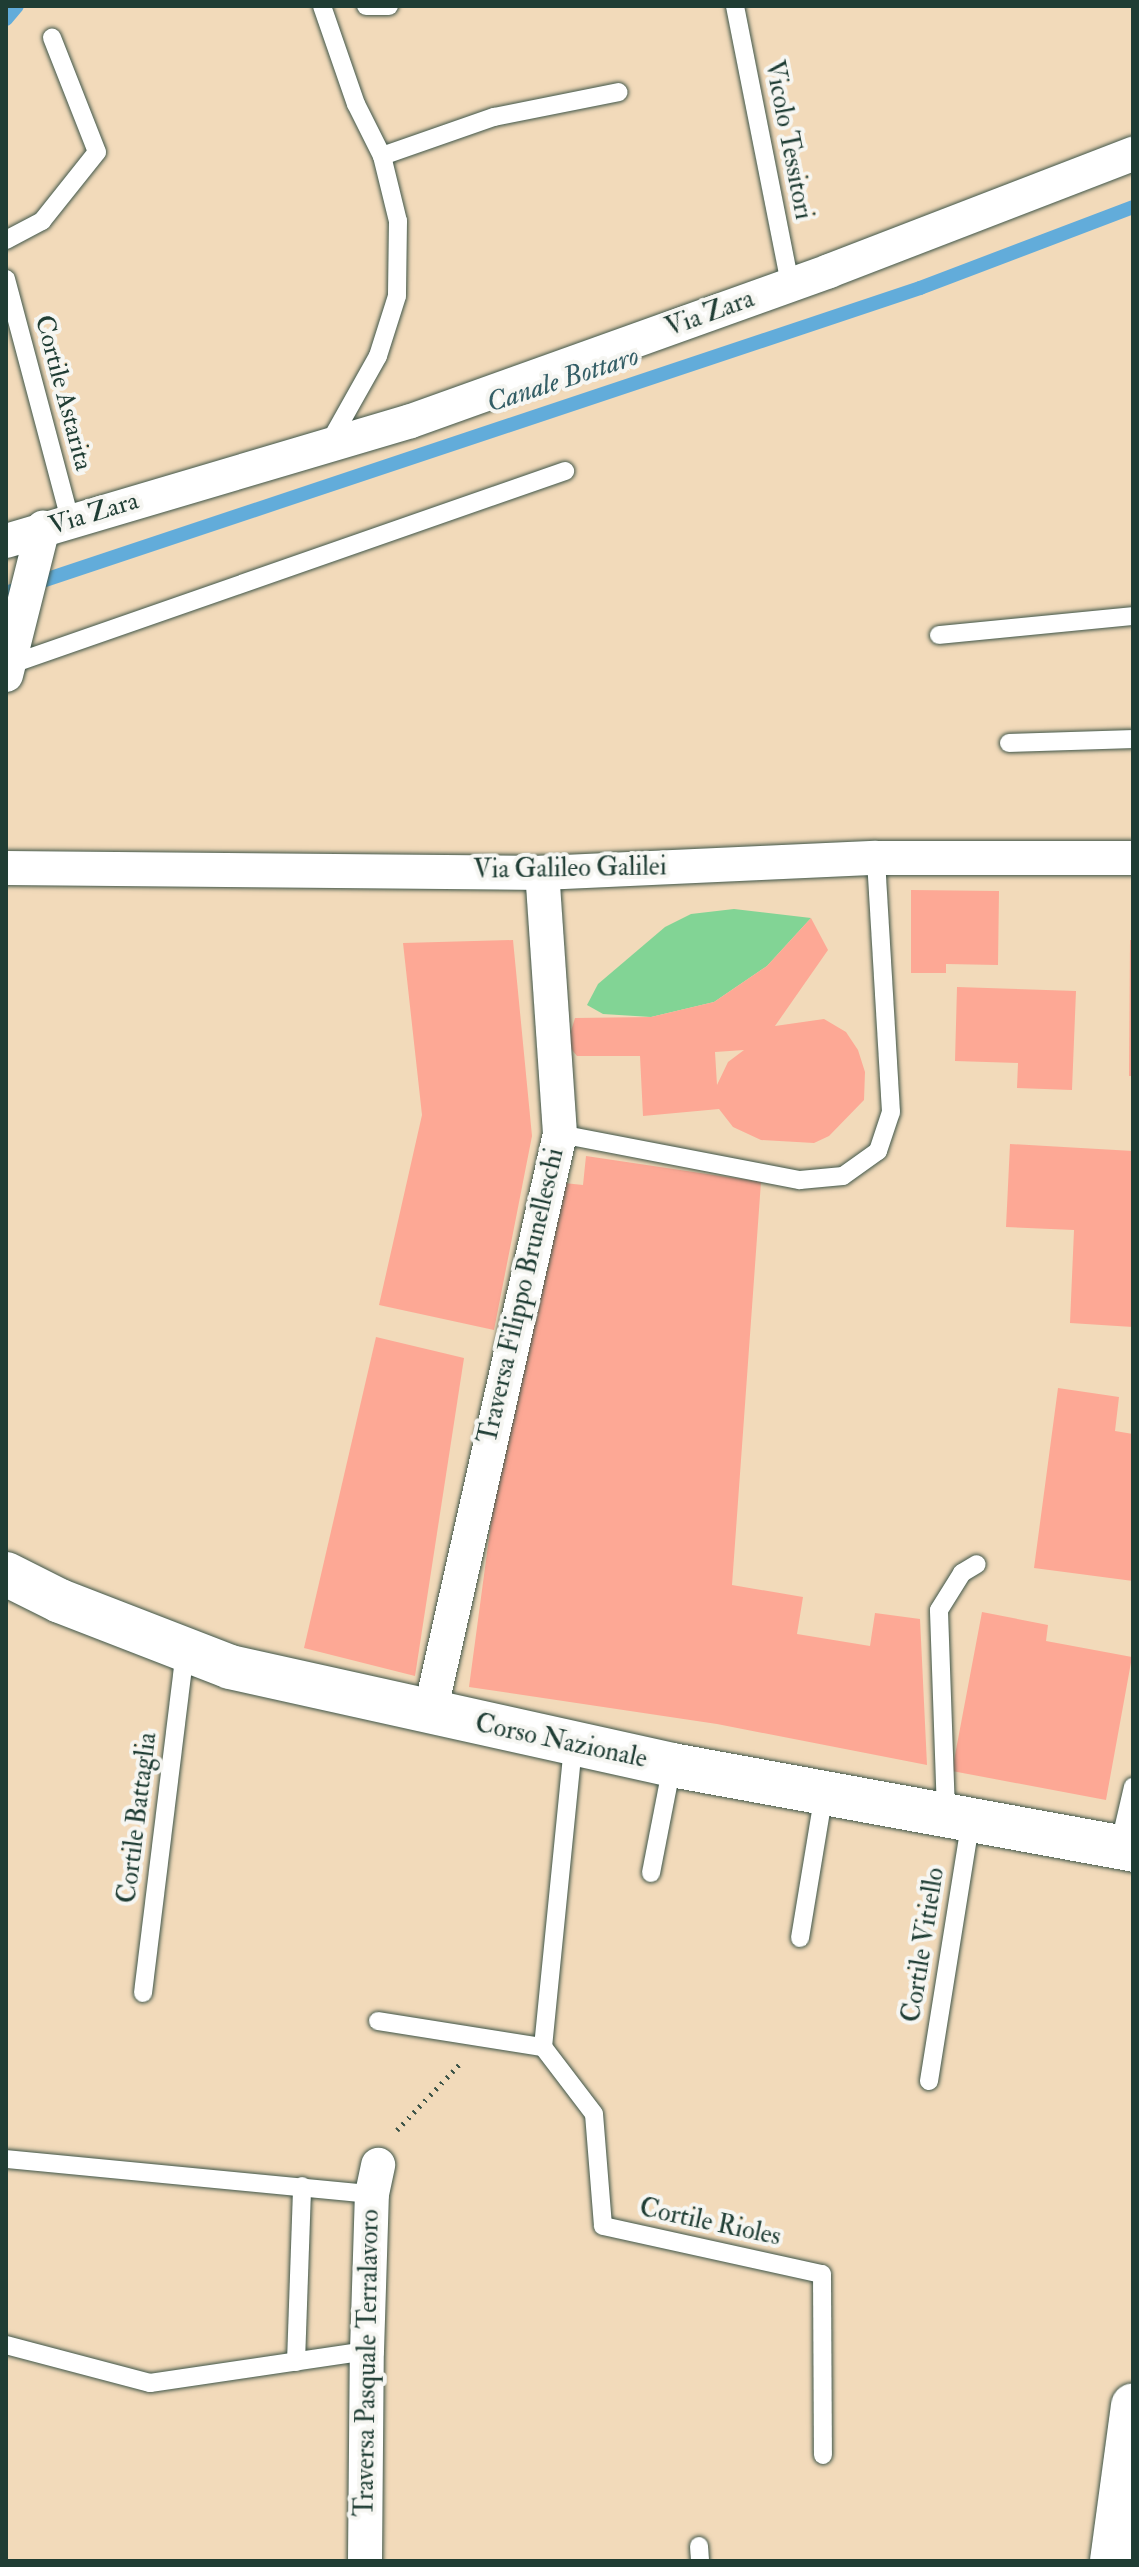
<!DOCTYPE html>
<html>
<head>
<meta charset="utf-8">
<style>
	body { margin:0 }
	#map { position:relative; width:1139px; height:2567px; overflow:hidden; background:#f2daba; font-family:"IM FELL Double Pica",serif }
	div>[style] { position:absolute }
	[style*='--x'] { left:calc(var(--x)*1px); top:calc(var(--y)*1px); width:calc(var(--w)*1px); rotate:calc(var(--a)*1deg) }
	.green>* { inset:0; background:#82d495 }
	.stream>* { height:14px; margin:-7px; padding:0 7px; transform-origin:7px; border-radius:7px; background:#62acda }
	.building>* { inset:0; background:#fda895 }
	.path>* { height:5px; margin-top:-2.5px; transform-origin:0; background:repeating-linear-gradient(90deg,#3f5548 0 2px,transparent 0 8px) }
	.roads { filter:drop-shadow(0 0 2px #3f5548) drop-shadow(0 0 2px #3f5548) }
	.service>* { height:18px; margin:-9px; padding:0 9px; transform-origin:9px; border-radius:9px; background:#fff }
	.minor>* { height:34px; margin:-17px; padding:0 17px; transform-origin:17px; border-radius:17px; background:#fff }
	.secondary>* { height:44px; margin:-22px; padding:0 22px; transform-origin:22px; border-radius:22px; background:#fff }
	.primary>* { height:44px; margin:-22px; padding:0 22px; transform-origin:22px; border-radius:22px; background:#fff }
	span { translate:-50% -50%; white-space:nowrap; text-align:center; line-height:1.15; -webkit-text-stroke:8px #f6f6f2; paint-order:stroke }
	.street-label { font-size:26px; color:#1f3d34 }
	.water-label { font-size:28px; color:#335e66; font-style:italic }
	.frame { position:absolute; inset:0; border:8px solid #1f3d34; pointer-events:none }
</style>
</head>
<body>
<div id="map">
	<div class="green">
		<i style="clip-path:polygon(734px 909px,811px 918px,767px 966px,714px 1002px,651px 1017px,603px 1014px,587px 1005px,598px 984px,665px 927px,691px 914px)"></i>
	</div>
	<div class="stream">
		<i style="--x:6;--y:19;--w:17;--a:-50"></i>
		<i style="--x:6;--y:593;--w:964;--a:-18.45"></i>
		<i style="--x:920;--y:288;--w:228;--a:-20.8"></i>
	</div>
	<div class="building">
		<i style="clip-path:polygon(911px 890px,999px 891px,998px 965px,946px 964px,946px 973px,911px 973px)"></i>
		<i style="clip-path:polygon(evenodd,811px 918px,828px 950px,775px 1026px,824px 1019px,846px 1032px,858px 1050px,865px 1072px,864px 1100px,829px 1136px,814px 1143px,761px 1140px,733px 1127px,719px 1109px,643px 1116px,640px 1056px,577px 1056px,567px 1044px,575px 1018px,651px 1017px,714px 1002px,767px 966px,811px 918px,744px 1050px,728px 1062px,717px 1085px,715px 1052px,744px 1050px)"></i>
		<i style="clip-path:polygon(513px 940px,532px 1136px,494px 1330px,379px 1305px,422px 1115px,403px 943px)"></i>
		<i style="clip-path:polygon(1130px 940px,1133px 940px,1133px 1076px,1129px 1076px)"></i>
		<i style="clip-path:polygon(957px 987px,1076px 991px,1072px 1090px,1017px 1088px,1018px 1063px,955px 1061px)"></i>
		<i style="clip-path:polygon(1010px 1144px,1133px 1151px,1133px 1327px,1070px 1323px,1074px 1230px,1006px 1227px)"></i>
		<i style="clip-path:polygon(586px 1156px,761px 1182px,732px 1585px,803px 1597px,797px 1634px,870px 1646px,875px 1613px,920px 1619px,927px 1765px,717px 1724px,469px 1687px,506px 1411px,540px 1279px,547px 1271px,564px 1183px,583px 1185px)"></i>
		<i style="clip-path:polygon(376px 1337px,464px 1358px,415px 1676px,304px 1648px)"></i>
		<i style="clip-path:polygon(1058px 1388px,1119px 1397px,1115px 1431px,1133px 1434px,1133px 1581px,1034px 1568px)"></i>
		<i style="clip-path:polygon(982px 1612px,1048px 1625px,1046px 1641px,1132px 1657px,1106px 1800px,952px 1771px)"></i>
	</div>
	<div class="path">
		<i style="--x:397;--y:2130;--w:90;--a:-46.4"></i>
	</div>
	<div class="roads">
		<div class="service">
			<i style="--x:322;--y:6;--w:104;--a:70.9"></i>
			<i style="--x:356;--y:104;--w:58;--a:63.4"></i>
			<i style="--x:382;--y:156;--w:67;--a:76.2"></i>
			<i style="--x:398;--y:221;--w:75;--a:90.8"></i>
			<i style="--x:397;--y:296;--w:63;--a:107.6"></i>
			<i style="--x:378;--y:356;--w:102;--a:119.3"></i>
			<i style="--x:366;--y:6;--w:23;--a:0"></i>
			<i style="--x:735;--y:6;--w:284;--a:78.8"></i>
			<i style="--x:382;--y:156;--w:119;--a:-19.2"></i>
			<i style="--x:494;--y:117;--w:127;--a:-11.3"></i>
			<i style="--x:6;--y:240;--w:41;--a:-27.8"></i>
			<i style="--x:42;--y:221;--w:88;--a:-51.4"></i>
			<i style="--x:97;--y:152;--w:123;--a:-111.5"></i>
			<i style="--x:6;--y:279;--w:249;--a:75.1"></i>
			<i style="--x:939;--y:635;--w:195;--a:-5.6"></i>
			<i style="--x:9;--y:665;--w:589;--a:-19.23"></i>
			<i style="--x:1009;--y:743;--w:124;--a:-1.8"></i>
			<i style="--x:560;--y:1134;--w:244;--a:10.9"></i>
			<i style="--x:800;--y:1180;--w:43;--a:-5.3"></i>
			<i style="--x:843;--y:1176;--w:43;--a:-35.5"></i>
			<i style="--x:878;--y:1151;--w:41;--a:-71.6"></i>
			<i style="--x:891;--y:1112;--w:254;--a:-93.4"></i>
			<i style="--x:946;--y:1812;--w:202;--a:-92"></i>
			<i style="--x:939;--y:1610;--w:44;--a:-58.1"></i>
			<i style="--x:962;--y:1573;--w:17;--a:-31"></i>
			<i style="--x:1119;--y:1847;--w:62;--a:-76.9"></i>
			<i style="--x:651;--y:1873;--w:110;--a:-79"></i>
			<i style="--x:800;--y:1938;--w:147;--a:-80.6"></i>
			<i style="--x:143;--y:1993;--w:347;--a:-83"></i>
			<i style="--x:378;--y:2021;--w:167;--a:9"></i>
			<i style="--x:543;--y:2047;--w:303;--a:-84.3"></i>
			<i style="--x:543;--y:2047;--w:84;--a:52.7"></i>
			<i style="--x:594;--y:2114;--w:112;--a:85.4"></i>
			<i style="--x:603;--y:2226;--w:224;--a:12.4"></i>
			<i style="--x:822;--y:2274;--w:181;--a:89.7"></i>
			<i style="--x:929;--y:2081;--w:264;--a:-80.9"></i>
			<i style="--x:6;--y:2159;--w:368;--a:5.5"></i>
			<i style="--x:6;--y:2345;--w:149;--a:14.8"></i>
			<i style="--x:150;--y:2383;--w:219;--a:-8.4"></i>
			<i style="--x:296;--y:2362;--w:176;--a:-88"></i>
			<i style="--x:699;--y:2546;--w:15;--a:86"></i>
		</div>
		<div class="minor">
			<i style="--x:6;--y:541;--w:422;--a:-16.5"></i>
			<i style="--x:411;--y:421;--w:444;--a:-19.7"></i>
			<i style="--x:829;--y:271;--w:326;--a:-21.1"></i>
			<i style="--x:6;--y:675;--w:152;--a:-75.9"></i>
			<i style="--x:6;--y:868;--w:536;--a:0.53"></i>
			<i style="--x:542;--y:873;--w:334;--a:-2.6"></i>
			<i style="--x:876;--y:858;--w:257;--a:0"></i>
			<i style="--x:430;--y:1713;--w:593;--a:-77.35"></i>
			<i style="--x:560;--y:1134;--w:262;--a:-93.9"></i>
			<i style="--x:365;--y:2561;--w:210;--a:-89.5"></i>
			<i style="--x:367;--y:2351;--w:157;--a:-88.2"></i>
			<i style="--x:372;--y:2194;--w:30;--a:-78"></i>
		</div>
		<div class="secondary">
			<i style="--x:1112;--y:2561;--w:157;--a:-82.3"></i>
		</div>
		<div class="primary">
			<i style="--x:6;--y:1574;--w:60;--a:26.6"></i>
			<i style="--x:60;--y:1601;--w:182;--a:21.2"></i>
			<i style="--x:230;--y:1667;--w:453;--a:12.5"></i>
			<i style="--x:672;--y:1765;--w:469;--a:10.4"></i>
		</div>
	</div>
	<div class="street-label">
		<span style="left:788px;top:140px;rotate:79deg">Vicolo Tessitori</span>
		<span style="left:710px;top:314px;rotate:-20deg">Via Zara</span>
		<span style="left:63px;top:393px;rotate:75deg">Cortile Astarita</span>
		<span style="left:94px;top:514px;rotate:-17deg">Via Zara</span>
		<span style="left:570px;top:869px;rotate:-1deg">Via Galileo Galilei</span>
		<span style="left:522px;top:1296px;rotate:-77deg">Traversa Filippo Brunelleschi</span>
		<span style="left:561px;top:1742px;rotate:12deg">Corso Nazionale</span>
		<span style="left:138px;top:1818px;rotate:-83deg">Cortile Battaglia</span>
		<span style="left:924px;top:1945px;rotate:-81deg">Cortile Vitiello</span>
		<span style="left:710px;top:2223px;rotate:12deg">Cortile Rioles</span>
		<span style="left:368px;top:2363px;rotate:-89deg">Traversa Pasquale Terralavoro</span>
	</div>
	<div class="water-label">
		<span style="left:563px;top:380px;rotate:-18deg">Canale Bottaro</span>
	</div>
	<div class="frame"></div>
</div>
</body>
</html>
